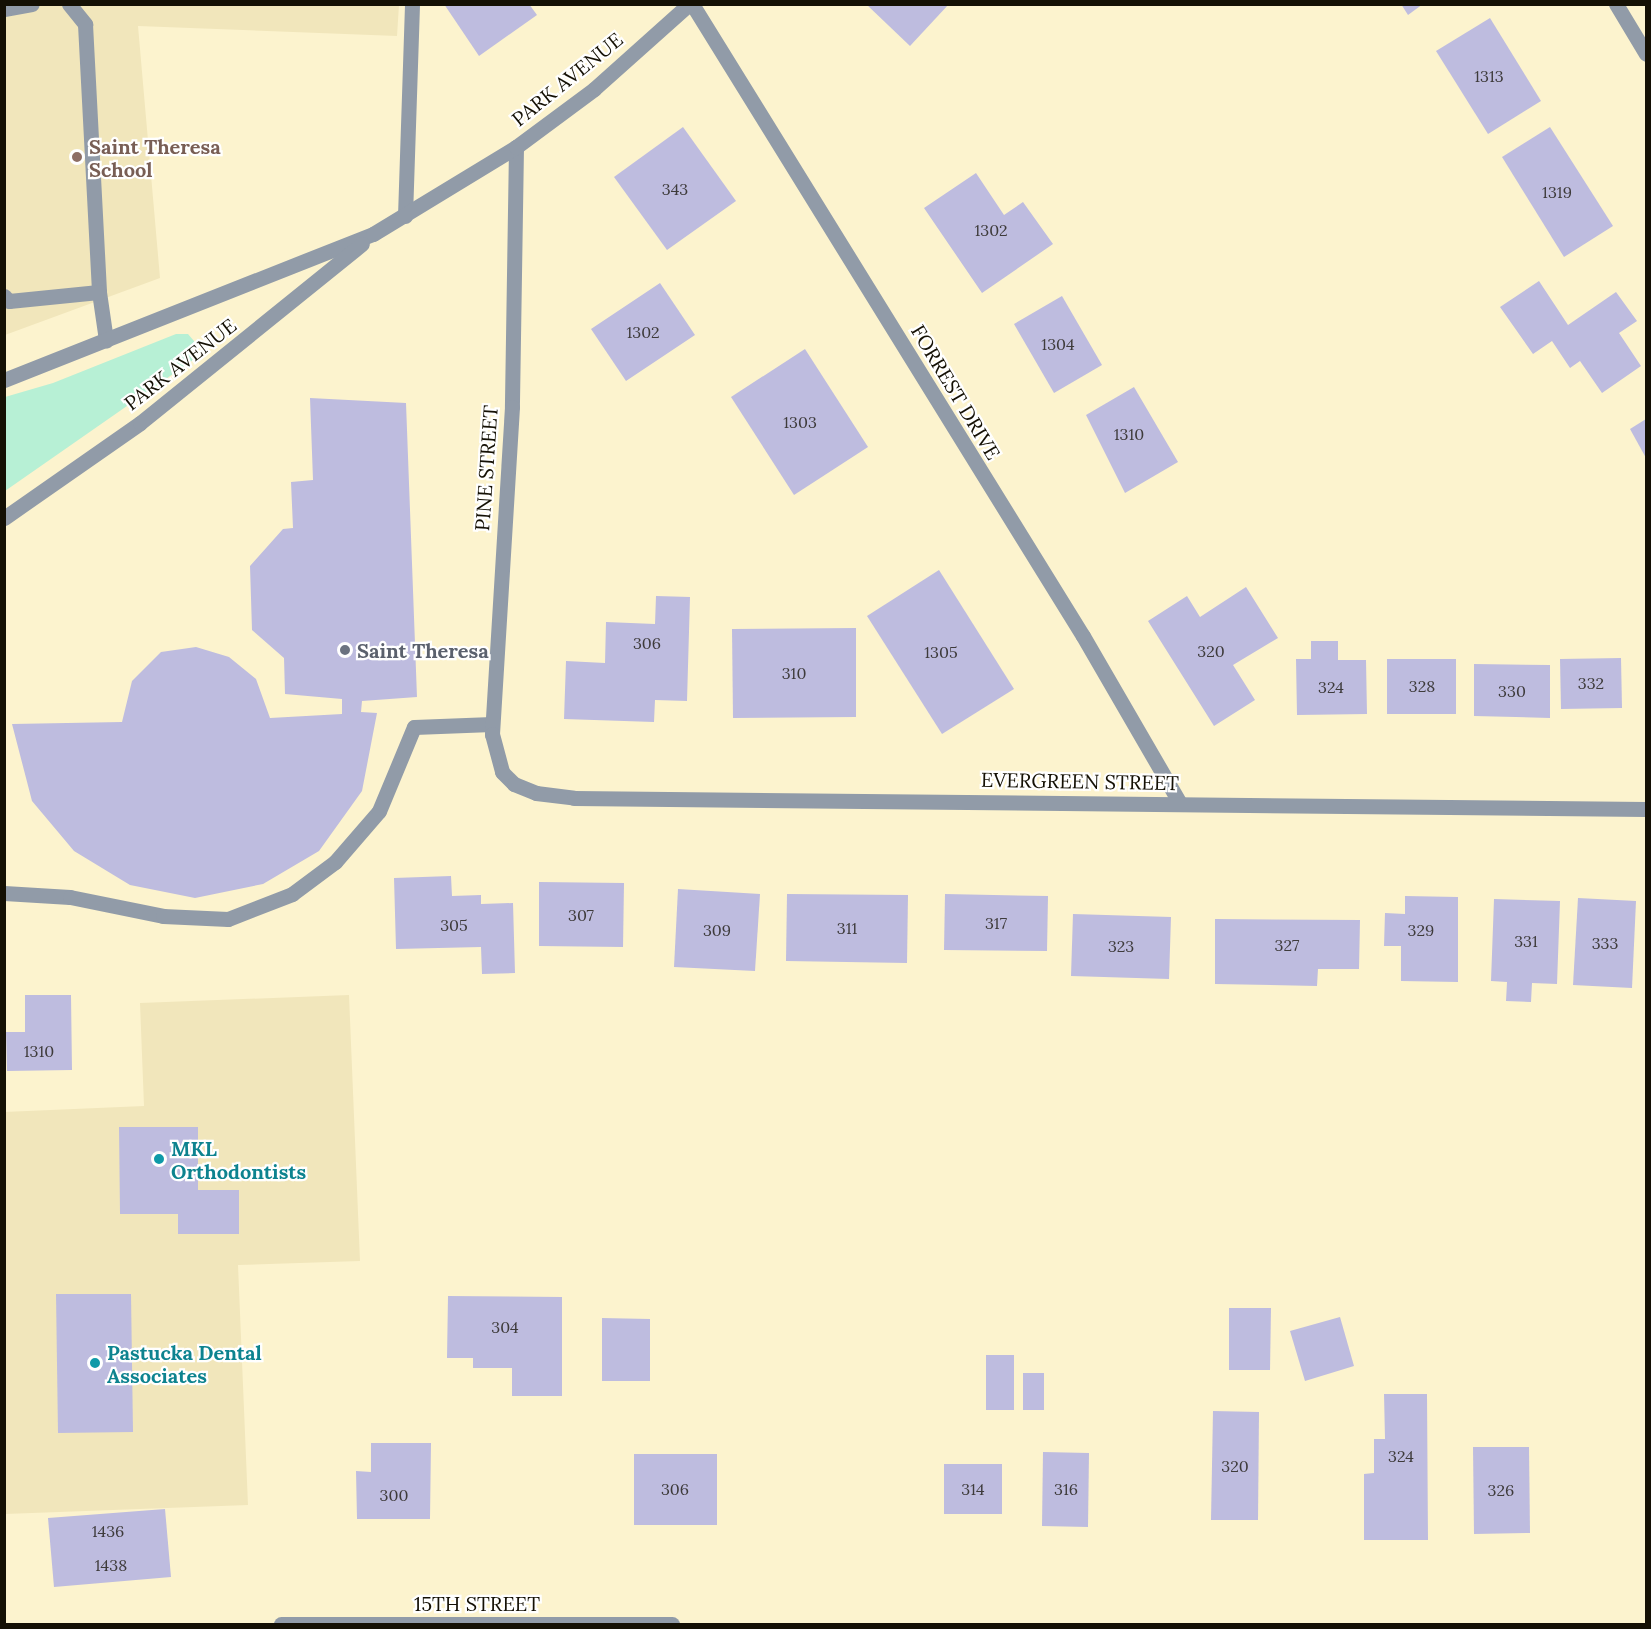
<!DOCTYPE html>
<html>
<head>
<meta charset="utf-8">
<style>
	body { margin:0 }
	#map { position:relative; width:1651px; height:1629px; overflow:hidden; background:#fcf3ce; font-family:Lora,serif }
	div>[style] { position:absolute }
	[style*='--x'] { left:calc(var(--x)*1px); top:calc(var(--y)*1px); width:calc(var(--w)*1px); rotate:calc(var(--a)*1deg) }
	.built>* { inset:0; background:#f1e6bb }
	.green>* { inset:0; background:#b7f0d5 }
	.building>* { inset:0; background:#bebcdf }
	.service>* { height:15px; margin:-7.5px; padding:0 7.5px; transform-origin:7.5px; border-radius:7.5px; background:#919ba8 }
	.minor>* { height:15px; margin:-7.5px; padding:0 7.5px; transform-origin:7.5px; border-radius:7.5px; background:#919ba8 }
	.dots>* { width:16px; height:16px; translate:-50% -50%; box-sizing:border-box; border:3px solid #fff; border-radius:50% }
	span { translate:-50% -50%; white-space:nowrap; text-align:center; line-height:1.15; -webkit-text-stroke:4.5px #fff; paint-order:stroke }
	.number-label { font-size:16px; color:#3e3b3b }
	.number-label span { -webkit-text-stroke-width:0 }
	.street-label { font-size:20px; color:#141004 }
	.education-label { font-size:20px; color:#785e54; font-weight:700 }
	.left { translate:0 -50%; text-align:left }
	.worship-label { font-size:20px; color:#5b616d; font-weight:700 }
	.culture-label { font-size:20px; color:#0d838f; font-weight:700 }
	.frame { position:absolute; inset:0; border:6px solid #141004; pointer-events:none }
</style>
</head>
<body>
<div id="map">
	<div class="built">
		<i style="clip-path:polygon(4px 5px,399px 5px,397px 36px,138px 26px,160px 278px,5px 335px)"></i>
		<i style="clip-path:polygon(349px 995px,360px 1261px,238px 1265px,248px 1505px,5px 1514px,4px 1112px,144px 1106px,140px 1003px)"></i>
	</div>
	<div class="green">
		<i style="clip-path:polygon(176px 334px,188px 334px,194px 341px,193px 360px,5px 491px,5px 397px,53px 383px)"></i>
	</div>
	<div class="building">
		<i style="clip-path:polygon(444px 4px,529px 4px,537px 15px,479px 56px)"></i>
		<i style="clip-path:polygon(866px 4px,949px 4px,910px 46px)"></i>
		<i style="clip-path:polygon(1401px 4px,1423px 4px,1408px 15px)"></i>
		<i style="clip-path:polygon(1490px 18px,1541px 101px,1488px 134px,1436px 51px)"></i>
		<i style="clip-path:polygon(683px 127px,736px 201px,667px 250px,614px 177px)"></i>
		<i style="clip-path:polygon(1550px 127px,1613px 226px,1564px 257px,1502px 157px)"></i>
		<i style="clip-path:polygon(976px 173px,1004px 215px,1023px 202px,1053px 244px,982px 293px,924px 208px)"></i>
		<i style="clip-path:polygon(1539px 281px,1568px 325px,1616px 292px,1637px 321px,1619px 333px,1641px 366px,1602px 393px,1580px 361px,1570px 368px,1552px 341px,1533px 354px,1500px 307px)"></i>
		<i style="clip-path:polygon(660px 283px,695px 335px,626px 381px,591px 329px)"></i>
		<i style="clip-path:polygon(1062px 296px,1102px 365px,1054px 393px,1014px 324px)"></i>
		<i style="clip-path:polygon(805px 349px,868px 447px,794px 495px,731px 397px)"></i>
		<i style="clip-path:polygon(1134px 387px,1178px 462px,1125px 493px,1086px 415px)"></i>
		<i style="clip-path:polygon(310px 398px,406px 403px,417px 697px,362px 701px,361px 712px,377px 713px,362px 791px,319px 851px,263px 884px,195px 898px,130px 885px,74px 851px,32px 801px,12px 724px,122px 722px,132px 681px,161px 652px,196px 647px,229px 657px,256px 679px,270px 718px,342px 714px,342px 699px,285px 694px,284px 658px,252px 630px,250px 566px,283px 529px,293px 528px,291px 482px,313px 480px)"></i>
		<i style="clip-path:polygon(1646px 419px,1646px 458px,1630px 429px)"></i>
		<i style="clip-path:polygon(939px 570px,1014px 689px,942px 734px,867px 616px)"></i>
		<i style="clip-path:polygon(1246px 587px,1278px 638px,1233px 665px,1255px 700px,1214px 726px,1148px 621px,1187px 596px,1200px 617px)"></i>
		<i style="clip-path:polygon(656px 596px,690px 597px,687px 701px,655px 700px,654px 722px,564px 719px,566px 661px,605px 663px,606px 622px,655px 624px)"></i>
		<i style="clip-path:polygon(856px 628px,856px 717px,733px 718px,732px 629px)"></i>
		<i style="clip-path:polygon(1311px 641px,1338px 641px,1338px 660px,1366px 660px,1367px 714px,1297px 715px,1296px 659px,1311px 659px)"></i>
		<i style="clip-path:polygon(1621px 658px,1622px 708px,1561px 709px,1560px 659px)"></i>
		<i style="clip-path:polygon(1387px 659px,1456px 659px,1456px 714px,1387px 714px)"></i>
		<i style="clip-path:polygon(1474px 664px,1550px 665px,1550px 718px,1474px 716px)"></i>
		<i style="clip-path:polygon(451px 876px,452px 896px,481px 895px,481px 904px,513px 903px,515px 973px,482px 974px,481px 947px,396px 949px,394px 878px)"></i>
		<i style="clip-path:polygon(539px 882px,624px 883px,623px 947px,539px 946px)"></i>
		<i style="clip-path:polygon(678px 889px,760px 894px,755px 971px,674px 967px)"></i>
		<i style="clip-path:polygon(787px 894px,908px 895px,907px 963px,786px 961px)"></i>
		<i style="clip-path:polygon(945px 894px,1048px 896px,1047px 951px,944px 950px)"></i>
		<i style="clip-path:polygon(1405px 896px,1458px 897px,1458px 982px,1401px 981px,1401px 946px,1384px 946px,1385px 913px,1405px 914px)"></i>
		<i style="clip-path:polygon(1578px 898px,1636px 901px,1632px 988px,1573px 985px)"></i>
		<i style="clip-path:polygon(1494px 899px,1560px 901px,1557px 984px,1532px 983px,1531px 1002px,1506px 1001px,1507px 982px,1491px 981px)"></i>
		<i style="clip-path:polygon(1073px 914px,1171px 917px,1169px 979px,1071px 976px)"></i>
		<i style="clip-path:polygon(1215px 919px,1360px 920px,1359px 969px,1318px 969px,1317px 986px,1215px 984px)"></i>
		<i style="clip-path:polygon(25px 995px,71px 995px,72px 1070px,7px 1071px,6px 1032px,25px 1032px)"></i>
		<i style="clip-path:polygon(119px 1127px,198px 1127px,198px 1190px,239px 1190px,239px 1234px,178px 1234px,178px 1214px,120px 1214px)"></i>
		<i style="clip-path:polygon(56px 1294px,131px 1294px,133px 1432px,58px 1433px)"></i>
		<i style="clip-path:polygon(448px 1296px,562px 1297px,562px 1396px,512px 1396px,512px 1368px,473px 1368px,473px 1358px,447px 1358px)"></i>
		<i style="clip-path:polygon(1229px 1308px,1271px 1308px,1270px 1370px,1229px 1370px)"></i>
		<i style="clip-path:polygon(1340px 1317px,1354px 1366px,1305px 1381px,1290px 1331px)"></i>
		<i style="clip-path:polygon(602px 1318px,650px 1319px,650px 1381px,602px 1381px)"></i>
		<i style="clip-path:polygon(986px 1355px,1014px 1355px,1014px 1410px,986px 1410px)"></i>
		<i style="clip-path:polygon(1023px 1373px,1044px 1373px,1044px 1410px,1023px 1410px)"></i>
		<i style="clip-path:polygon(1384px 1394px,1427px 1394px,1428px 1540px,1364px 1540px,1364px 1474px,1374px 1473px,1374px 1439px,1385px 1439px)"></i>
		<i style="clip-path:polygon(1213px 1411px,1259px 1412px,1258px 1520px,1211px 1520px)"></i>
		<i style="clip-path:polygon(371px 1443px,431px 1443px,430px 1519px,357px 1519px,356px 1471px,371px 1472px)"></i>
		<i style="clip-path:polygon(1473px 1447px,1529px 1447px,1530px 1533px,1474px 1534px)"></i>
		<i style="clip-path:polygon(1043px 1452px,1089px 1453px,1088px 1527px,1042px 1526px)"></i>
		<i style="clip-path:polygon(634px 1454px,717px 1454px,717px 1525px,634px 1525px)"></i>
		<i style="clip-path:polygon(944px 1464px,1002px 1464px,1002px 1514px,944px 1514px)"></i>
		<i style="clip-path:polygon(165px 1509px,171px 1577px,54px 1587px,48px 1518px)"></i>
	</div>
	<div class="service">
		<i style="--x:69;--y:4;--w:26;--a:51"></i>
		<i style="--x:85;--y:24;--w:268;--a:87"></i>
		<i style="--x:99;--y:292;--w:49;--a:81.7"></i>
		<i style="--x:4;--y:9;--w:28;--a:-10"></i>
		<i style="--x:405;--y:216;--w:212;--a:-88.1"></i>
		<i style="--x:4;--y:296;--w:7;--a:45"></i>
		<i style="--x:9;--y:301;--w:90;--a:-5.7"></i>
		<i style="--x:4;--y:893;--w:66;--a:3.5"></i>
		<i style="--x:70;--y:897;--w:95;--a:11.5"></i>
		<i style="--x:163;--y:916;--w:65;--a:2.6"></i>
		<i style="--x:228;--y:919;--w:69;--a:-21.3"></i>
		<i style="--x:292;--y:894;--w:54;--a:-36.7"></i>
		<i style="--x:335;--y:862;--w:67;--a:-49.2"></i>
		<i style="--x:379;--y:811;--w:91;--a:-67.4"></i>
		<i style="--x:414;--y:727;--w:78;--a:-2.2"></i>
	</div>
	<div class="minor">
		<i style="--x:692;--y:4;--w:743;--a:58.26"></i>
		<i style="--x:1083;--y:636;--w:193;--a:59.9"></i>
		<i style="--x:1616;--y:4;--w:58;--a:59"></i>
		<i style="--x:516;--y:147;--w:260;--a:90.9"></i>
		<i style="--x:512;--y:407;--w:328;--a:93.5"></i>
		<i style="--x:492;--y:734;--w:39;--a:75"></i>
		<i style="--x:502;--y:772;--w:17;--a:45"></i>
		<i style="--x:514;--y:784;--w:24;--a:22"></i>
		<i style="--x:536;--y:793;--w:38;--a:7"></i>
		<i style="--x:574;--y:798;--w:1072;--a:0.59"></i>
		<i style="--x:4;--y:380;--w:397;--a:-21.6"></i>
		<i style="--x:373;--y:234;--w:167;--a:-31.3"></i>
		<i style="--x:516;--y:147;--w:97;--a:-36.6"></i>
		<i style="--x:594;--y:89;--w:127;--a:-41.8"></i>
		<i style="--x:4;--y:518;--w:166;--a:-34.9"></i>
		<i style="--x:140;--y:423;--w:285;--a:-38.9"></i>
		<i style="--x:281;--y:1624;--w:391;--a:0"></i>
	</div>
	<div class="dots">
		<i style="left:77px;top:157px;background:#8d6e63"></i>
		<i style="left:345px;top:650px;background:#6b7280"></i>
		<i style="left:159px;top:1159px;background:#0f9aa8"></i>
		<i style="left:95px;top:1363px;background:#0f9aa8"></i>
	</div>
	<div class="number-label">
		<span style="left:1489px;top:76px">1313</span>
		<span style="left:675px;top:189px">343</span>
		<span style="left:1557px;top:192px">1319</span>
		<span style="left:991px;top:230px">1302</span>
		<span style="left:643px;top:332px">1302</span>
		<span style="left:1058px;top:344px">1304</span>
		<span style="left:800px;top:422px">1303</span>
		<span style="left:1129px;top:434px">1310</span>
		<span style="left:647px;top:643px">306</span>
		<span style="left:1211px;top:651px">320</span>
		<span style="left:941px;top:652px">1305</span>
		<span style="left:794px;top:673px">310</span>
		<span style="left:1591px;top:683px">332</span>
		<span style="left:1422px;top:686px">328</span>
		<span style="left:1331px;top:687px">324</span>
		<span style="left:1512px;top:691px">330</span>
		<span style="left:581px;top:915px">307</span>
		<span style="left:996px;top:923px">317</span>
		<span style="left:454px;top:925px">305</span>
		<span style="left:847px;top:928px">311</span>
		<span style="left:717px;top:930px">309</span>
		<span style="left:1421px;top:930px">329</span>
		<span style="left:1526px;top:941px">331</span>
		<span style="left:1605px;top:943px">333</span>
		<span style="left:1287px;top:945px">327</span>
		<span style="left:1121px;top:946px">323</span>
		<span style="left:39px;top:1051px">1310</span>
		<span style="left:505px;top:1327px">304</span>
		<span style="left:1401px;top:1456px">324</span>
		<span style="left:1235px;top:1466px">320</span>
		<span style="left:675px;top:1489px">306</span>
		<span style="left:973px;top:1489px">314</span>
		<span style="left:1066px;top:1489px">316</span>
		<span style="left:1501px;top:1490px">326</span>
		<span style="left:394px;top:1495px">300</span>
		<span style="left:108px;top:1531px">1436</span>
		<span style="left:111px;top:1565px">1438</span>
	</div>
	<div class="street-label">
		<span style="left:567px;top:79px;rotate:-39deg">PARK AVENUE</span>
		<span style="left:180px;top:364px;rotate:-38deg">PARK AVENUE</span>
		<span style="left:956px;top:392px;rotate:59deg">FORREST DRIVE</span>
		<span style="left:486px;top:468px;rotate:-86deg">PINE STREET</span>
		<span style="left:1080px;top:781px;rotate:1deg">EVERGREEN STREET</span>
		<span style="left:477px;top:1603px">15TH STREET</span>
	</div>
	<div class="education-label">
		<span class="left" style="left:89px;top:158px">Saint Theresa<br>School</span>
	</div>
	<div class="worship-label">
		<span class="left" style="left:357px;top:650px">Saint Theresa</span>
	</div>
	<div class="culture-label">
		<span class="left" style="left:171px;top:1160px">MKL<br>Orthodontists</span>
		<span class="left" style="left:107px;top:1364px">Pastucka Dental<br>Associates</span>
	</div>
	<div class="frame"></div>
</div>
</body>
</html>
